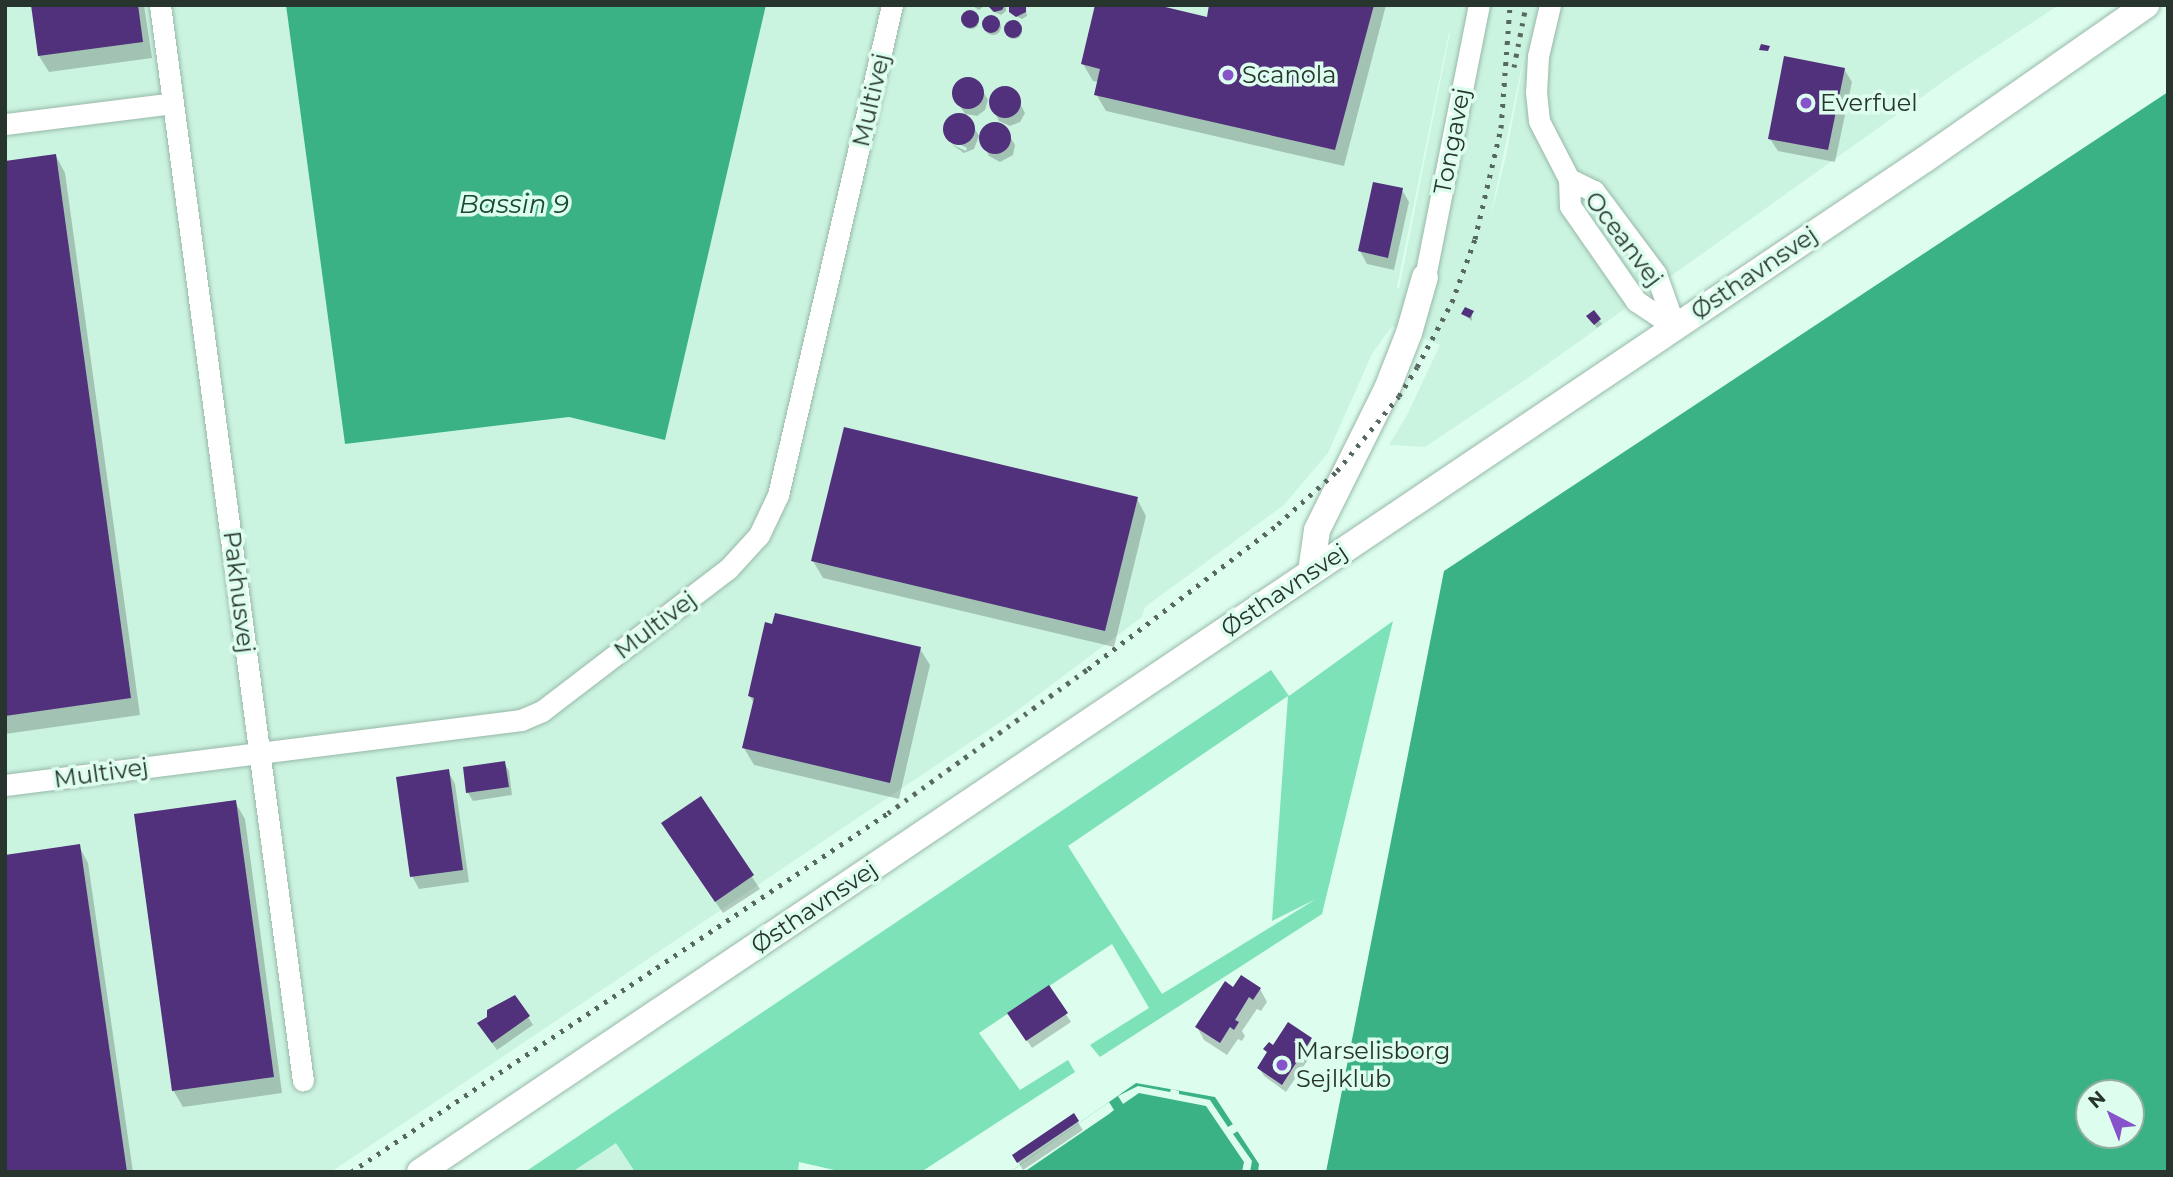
<!DOCTYPE html>
<html>
<head>
<meta charset="utf-8">
<style>
	body { margin:0 }
	#map { position:relative; width:2173px; height:1177px; overflow:hidden; background:#ddfeee; font-family:Montserrat,sans-serif }
	div>[style] { position:absolute }
	[style*='--x'] { left:calc(var(--x)*1px); top:calc(var(--y)*1px); width:calc(var(--w)*1px); rotate:calc(var(--a)*1deg) }
	.built>* { inset:0; background:#cbf4e0 }
	.green>* { inset:0; background:#7de2b8 }
	.water>* { inset:0; background:#3ab286 }
	.pier>* { inset:0; background:#ddfeee }
	.shadow>* { inset:0; background:#0003 }
	.round { border-radius:50% }
	.building>* { inset:0; background:#51307c }
	.roads { filter:drop-shadow(0 0 2px #98b8a9) drop-shadow(0 0 2px #98b8a9) }
	.minor>* { height:21px; margin:-10.5px; padding:0 10.5px; transform-origin:10.5px; border-radius:10.5px; background:#fff }
	.tertiary>* { height:26px; margin:-13px; padding:0 13px; transform-origin:13px; border-radius:13px; background:#fff }
	.rail>* { height:5px; margin-top:-2.5px; transform-origin:0; background:repeating-linear-gradient(90deg,#566860 0 3.5px,transparent 0 10.5px) }
	.dots>* { width:19px; height:19px; translate:-50% -50%; box-sizing:border-box; border:4px solid #ddfeee; border-radius:50% }
	span { translate:-50% -50%; white-space:nowrap; text-align:center; line-height:1.15; -webkit-text-stroke:7px #ddfeee; paint-order:stroke }
	.poi-label { font-size:24px; color:#28352f }
	.left { translate:0 -50%; text-align:left }
	.street-label { font-size:24px; color:#28352f }
	.water-label { font-size:26px; color:#184836; font-style:italic }
	.frame { position:absolute; inset:0; border:7px solid #28352f; pointer-events:none }
	.north { position:absolute; left:2075px; top:1079px; width:70px; height:70px; box-sizing:border-box; background:#ddfeee; border:2px solid #95aea2; border-radius:50%; rotate:318deg; font-size:19px; font-weight:700; line-height:28px; text-align:center; color:#28352f }
	.north::after { content:''; display:block; margin:auto; width:24px; height:32px; background:#8753cb; clip-path:polygon(50% 0,100% 100%,50% 72%,0 100%) }
</style>
</head>
<body>
<div id="map">
	<div class="built">
		<i style="clip-path:polygon(evenodd,5px 5px,286px 5px,345px 444px,569px 417px,665px 439px,766px 5px,2059px 5px,1954px 74px,1528px 378px,1425px 447px,1389px 445px,1407px 415px,1440px 345px,1392px 326px,1372px 354px,1328px 453px,1284px 505px,1145px 607px,1142px 617px,1014px 713px,331px 1172px,5px 1172px,5px 5px,1449px 33px,1450px 33px,1399px 289px,1397px 287px,1449px 33px,5px 5px,1527px 42px,1506px 156px,1491px 215px,1491px 214px,1527px 42px)"></i>
		<i style="clip-path:polygon(616px 1142px,635px 1172px,572px 1172px)"></i>
	</div>
	<div class="green">
		<i style="clip-path:polygon(evenodd,1393px 621px,1322px 914px,1100px 1057px,1090px 1045px,1149px 1008px,1112px 944px,979px 1033px,1020px 1090px,1068px 1060px,1075px 1072px,921px 1172px,843px 1172px,799px 1162px,798px 1172px,635px 1172px,616px 1143px,572px 1172px,525px 1172px,1271px 670px,1289px 696px,1393px 621px,1288px 696px,1272px 921px,1316px 899px,1162px 994px,1068px 846px,1288px 696px)"></i>
	</div>
	<div class="water">
		<i style="clip-path:polygon(286px 5px,766px 5px,665px 440px,569px 417px,345px 444px)"></i>
		<i style="clip-path:polygon(evenodd,2168px 92px,2168px 1172px,1326px 1172px,1444px 571px,2168px 92px,2089px 1093px,2131px 1093px,2131px 1135px,2089px 1135px,2089px 1093px)"></i>
		<i style="clip-path:polygon(1136px 1083px,1215px 1097px,1259px 1164px,1258px 1172px,1010px 1172px)"></i>
	</div>
	<div class="pier">
		<i style="clip-path:polygon(1138px 1086px,1170px 1092px,1171px 1089px,1179px 1091px,1179px 1094px,1210px 1100px,1228px 1127px,1233px 1124px,1238px 1131px,1233px 1134px,1252px 1161px,1250px 1172px,1242px 1172px,1244px 1162px,1206px 1106px,1139px 1093px,1123px 1104px,1118px 1096px)"></i>
		<i style="clip-path:polygon(1109px 1102px,1114px 1110px,1109px 1114px,1024px 1172px,1010px 1172px)"></i>
	</div>
	<div class="shadow">
		<i style="clip-path:polygon(32px 5px,144px 5px,152px 58px,49px 72px,39px 56px)"></i>
		<i style="clip-path:polygon(971px 5px,984px 5px,984px 6px,979px 10px)"></i>
		<i style="clip-path:polygon(990px 5px,1006px 5px,1006px 11px,1001px 15px,992px 11px)"></i>
		<i style="clip-path:polygon(1025px 5px,1027px 16px,1022px 19px,1013px 15px,1011px 11px)"></i>
		<i style="clip-path:polygon(1211px 5px,1386px 5px,1344px 166px,1106px 111px,1096px 94px,1099px 82px,1093px 81px,1083px 64px,1208px 19px)"></i>
		<i class="round" style="left:963px;top:13px;width:16px;height:16px"></i>
		<i class="round" style="left:985px;top:19px;width:16px;height:16px"></i>
		<i class="round" style="left:1006px;top:23px;width:16px;height:16px"></i>
		<i style="clip-path:polygon(1844px 69px,1852px 82px,1835px 162px,1778px 151px,1770px 139px)"></i>
		<i style="clip-path:polygon(966px 78px,977px 81px,988px 100px,985px 110px,977px 116px,966px 114px,979px 136px,974px 149px,964px 153px,951px 144px,966px 151px,967px 148px,948px 138px,945px 131px,948px 120px,957px 114px,967px 117px,953px 95px,956px 83px)"></i>
		<i style="clip-path:polygon(1003px 87px,1013px 90px,1025px 113px,1020px 122px,1010px 126px,999px 121px,990px 104px,993px 92px)"></i>
		<i style="clip-path:polygon(994px 123px,1004px 126px,1015px 145px,1013px 155px,1000px 162px,989px 156px,981px 140px,984px 129px)"></i>
		<i style="clip-path:polygon(56px 156px,65px 173px,140px 715px,5px 734px,5px 163px)"></i>
		<i style="clip-path:polygon(1402px 190px,1409px 202px,1394px 270px,1367px 264px,1360px 251px)"></i>
		<i style="clip-path:polygon(1472px 313px,1472px 321px,1463px 314px)"></i>
		<i style="clip-path:polygon(1593px 313px,1602px 324px,1597px 328px,1591px 320px)"></i>
		<i style="clip-path:polygon(1137px 499px,1146px 516px,1114px 647px,823px 578px,813px 561px)"></i>
		<i style="clip-path:polygon(920px 649px,930px 665px,899px 799px,754px 765px,744px 748px,754px 704px,750px 696px)"></i>
		<i style="clip-path:polygon(504px 763px,509px 771px,512px 795px,473px 801px,468px 793px,465px 768px)"></i>
		<i style="clip-path:polygon(448px 771px,455px 784px,469px 882px,419px 889px,412px 876px)"></i>
		<i style="clip-path:polygon(700px 798px,760px 889px,723px 913px,671px 836px)"></i>
		<i style="clip-path:polygon(235px 802px,245px 819px,282px 1093px,183px 1107px,173px 1090px)"></i>
		<i style="clip-path:polygon(79px 846px,88px 863px,133px 1172px,5px 1172px)"></i>
		<i style="clip-path:polygon(1048px 987px,1071px 1022px,1032px 1048px,1014px 1021px)"></i>
		<i style="clip-path:polygon(1234px 989px,1260px 989px,1267px 1002px,1261px 1011px,1257px 1009px,1242px 1031px,1245px 1036px,1242px 1041px,1238px 1039px,1227px 1055px,1204px 1040px,1197px 1027px)"></i>
		<i style="clip-path:polygon(528px 1017px,533px 1025px,497px 1050px,484px 1032px)"></i>
		<i style="clip-path:polygon(1288px 1024px,1311px 1040px,1316px 1048px,1286px 1092px,1264px 1076px,1259px 1068px,1268px 1054px,1265px 1049px,1273px 1047px)"></i>
		<i style="clip-path:polygon(1073px 1115px,1083px 1130px,1023px 1170px,1014px 1155px)"></i>
	</div>
	<div class="building">
		<i style="clip-path:polygon(31px 5px,138px 5px,143px 42px,38px 56px)"></i>
		<i style="clip-path:polygon(987px 5px,1005px 5px,1002px 10px,994px 12px)"></i>
		<i style="clip-path:polygon(1009px 5px,1026px 5px,1026px 12px,1016px 17px,1009px 12px)"></i>
		<i style="clip-path:polygon(1095px 5px,1157px 5px,1207px 17px,1209px 5px,1374px 5px,1335px 150px,1094px 95px,1100px 69px,1081px 64px)"></i>
		<i class="round" style="left:961px;top:10px;width:18px;height:18px"></i>
		<i class="round" style="left:982px;top:15px;width:18px;height:18px"></i>
		<i class="round" style="left:1004px;top:20px;width:18px;height:18px"></i>
		<i style="clip-path:polygon(1761px 44px,1770px 46px,1768px 51px,1759px 50px)"></i>
		<i style="clip-path:polygon(1784px 56px,1845px 68px,1828px 150px,1768px 139px)"></i>
		<i class="round" style="left:952px;top:77px;width:32px;height:32px"></i>
		<i class="round" style="left:989px;top:86px;width:32px;height:32px"></i>
		<i class="round" style="left:943px;top:113px;width:32px;height:32px"></i>
		<i class="round" style="left:979px;top:122px;width:32px;height:32px"></i>
		<i style="clip-path:polygon(56px 154px,131px 698px,5px 716px,5px 161px)"></i>
		<i style="clip-path:polygon(1373px 182px,1403px 188px,1388px 258px,1358px 251px)"></i>
		<i style="clip-path:polygon(1465px 307px,1474px 311px,1470px 318px,1461px 314px)"></i>
		<i style="clip-path:polygon(1594px 310px,1601px 319px,1594px 325px,1586px 316px)"></i>
		<i style="clip-path:polygon(844px 427px,1138px 497px,1105px 631px,811px 561px)"></i>
		<i style="clip-path:polygon(775px 613px,921px 647px,890px 783px,742px 748px,754px 698px,748px 696px,765px 622px,772px 624px)"></i>
		<i style="clip-path:polygon(505px 761px,509px 787px,466px 793px,463px 767px)"></i>
		<i style="clip-path:polygon(449px 769px,463px 870px,410px 877px,396px 777px)"></i>
		<i style="clip-path:polygon(701px 796px,754px 875px,715px 902px,661px 823px)"></i>
		<i style="clip-path:polygon(236px 800px,274px 1077px,172px 1091px,134px 814px)"></i>
		<i style="clip-path:polygon(80px 844px,127px 1172px,5px 1172px,5px 855px)"></i>
		<i style="clip-path:polygon(1241px 975px,1261px 988px,1253px 1000px,1249px 997px,1235px 1020px,1239px 1022px,1234px 1030px,1230px 1027px,1220px 1043px,1195px 1027px,1225px 981px,1233px 987px)"></i>
		<i style="clip-path:polygon(1049px 985px,1068px 1013px,1026px 1041px,1007px 1013px)"></i>
		<i style="clip-path:polygon(515px 995px,530px 1016px,492px 1043px,477px 1023px,487px 1017px,487px 1010px)"></i>
		<i style="clip-path:polygon(1288px 1022px,1312px 1038px,1282px 1085px,1257px 1068px,1267px 1052px,1263px 1049px,1269px 1042px,1273px 1045px)"></i>
		<i style="clip-path:polygon(1074px 1113px,1079px 1121px,1017px 1163px,1012px 1155px)"></i>
	</div>
	<div class="roads">
		<div class="minor">
			<i style="--x:160;--y:5;--w:1085;--a:82.43"></i>
			<i style="--x:1550;--y:5;--w:52;--a:103.2"></i>
			<i style="--x:1538;--y:56;--w:36;--a:93"></i>
			<i style="--x:1536;--y:92;--w:29;--a:84"></i>
			<i style="--x:1539;--y:121;--w:65;--a:62.7"></i>
			<i style="--x:1569;--y:179;--w:27;--a:88"></i>
			<i style="--x:1570;--y:206;--w:116;--a:55.2"></i>
			<i style="--x:1636;--y:301;--w:47;--a:33.7"></i>
			<i style="--x:5;--y:124;--w:169;--a:-7.1"></i>
			<i style="--x:1569;--y:179;--w:28;--a:26"></i>
			<i style="--x:1594;--y:191;--w:104;--a:53.2"></i>
			<i style="--x:1656;--y:274;--w:56;--a:70.3"></i>
			<i style="--x:1425;--y:277;--w:277;--a:-78.8"></i>
			<i style="--x:5;--y:785;--w:520;--a:-7.18"></i>
			<i style="--x:521;--y:720;--w:23;--a:-23"></i>
			<i style="--x:542;--y:711;--w:234;--a:-37.4"></i>
			<i style="--x:728;--y:569;--w:46;--a:-47.6"></i>
			<i style="--x:759;--y:535;--w:44;--a:-64.6"></i>
			<i style="--x:778;--y:495;--w:503;--a:-76.9"></i>
		</div>
		<div class="tertiary">
			<i style="--x:1311;--y:572;--w:42;--a:-81.9"></i>
			<i style="--x:1317;--y:530;--w:157;--a:-63.6"></i>
			<i style="--x:1387;--y:389;--w:60;--a:-68.6"></i>
			<i style="--x:1409;--y:333;--w:58;--a:-74.1"></i>
			<i style="--x:420;--y:1172;--w:1813;--a:-33.94"></i>
			<i style="--x:1924;--y:160;--w:271;--a:-34.9"></i>
		</div>
	</div>
	<div class="rail">
		<i style="--x:1514;--y:67;--w:63;--a:-79"></i>
		<i style="--x:351;--y:1172;--w:646;--a:-33.76"></i>
		<i style="--x:888;--y:813;--w:246;--a:-35.8"></i>
		<i style="--x:1088;--y:669;--w:239;--a:-37.3"></i>
		<i style="--x:1278;--y:524;--w:79;--a:-41.9"></i>
		<i style="--x:1337;--y:471;--w:97;--a:-50.4"></i>
		<i style="--x:1399;--y:396;--w:34;--a:-58"></i>
		<i style="--x:1417;--y:367;--w:74;--a:-61.7"></i>
		<i style="--x:1452;--y:302;--w:67;--a:-69.9"></i>
		<i style="--x:1475;--y:239;--w:114;--a:-76.8"></i>
		<i style="--x:1501;--y:128;--w:123;--a:-85.8"></i>
	</div>
	<div class="dots">
		<i style="left:1228px;top:75px;background:#8753cb"></i>
		<i style="left:1806px;top:103px;background:#8753cb"></i>
		<i style="left:1282px;top:1065px;background:#8753cb"></i>
	</div>
	<div class="poi-label">
		<span class="left" style="left:1242px;top:75px">Scanola</span>
		<span class="left" style="left:1820px;top:103px">Everfuel</span>
		<span class="left" style="left:1296px;top:1065px">Marselisborg<br>Sejlklub</span>
	</div>
	<div class="street-label">
		<span style="left:871px;top:100px;rotate:-77deg">Multivej</span>
		<span style="left:1452px;top:141px;rotate:-79deg">Tongavej</span>
		<span style="left:1624px;top:239px;rotate:53deg">Oceanvej</span>
		<span style="left:1754px;top:273px;rotate:-34deg">Østhavnsvej</span>
		<span style="left:1284px;top:590px;rotate:-34deg">Østhavnsvej</span>
		<span style="left:239px;top:592px;rotate:83deg">Pakhusvej</span>
		<span style="left:655px;top:625px;rotate:-37deg">Multivej</span>
		<span style="left:101px;top:773px;rotate:-8deg">Multivej</span>
		<span style="left:814px;top:907px;rotate:-34deg">Østhavnsvej</span>
	</div>
	<div class="water-label">
		<span style="left:514px;top:205px">Bassin 9</span>
	</div>
	<div class="frame"></div>
	<div class="north">N</div>
</div>
</body>
</html>
